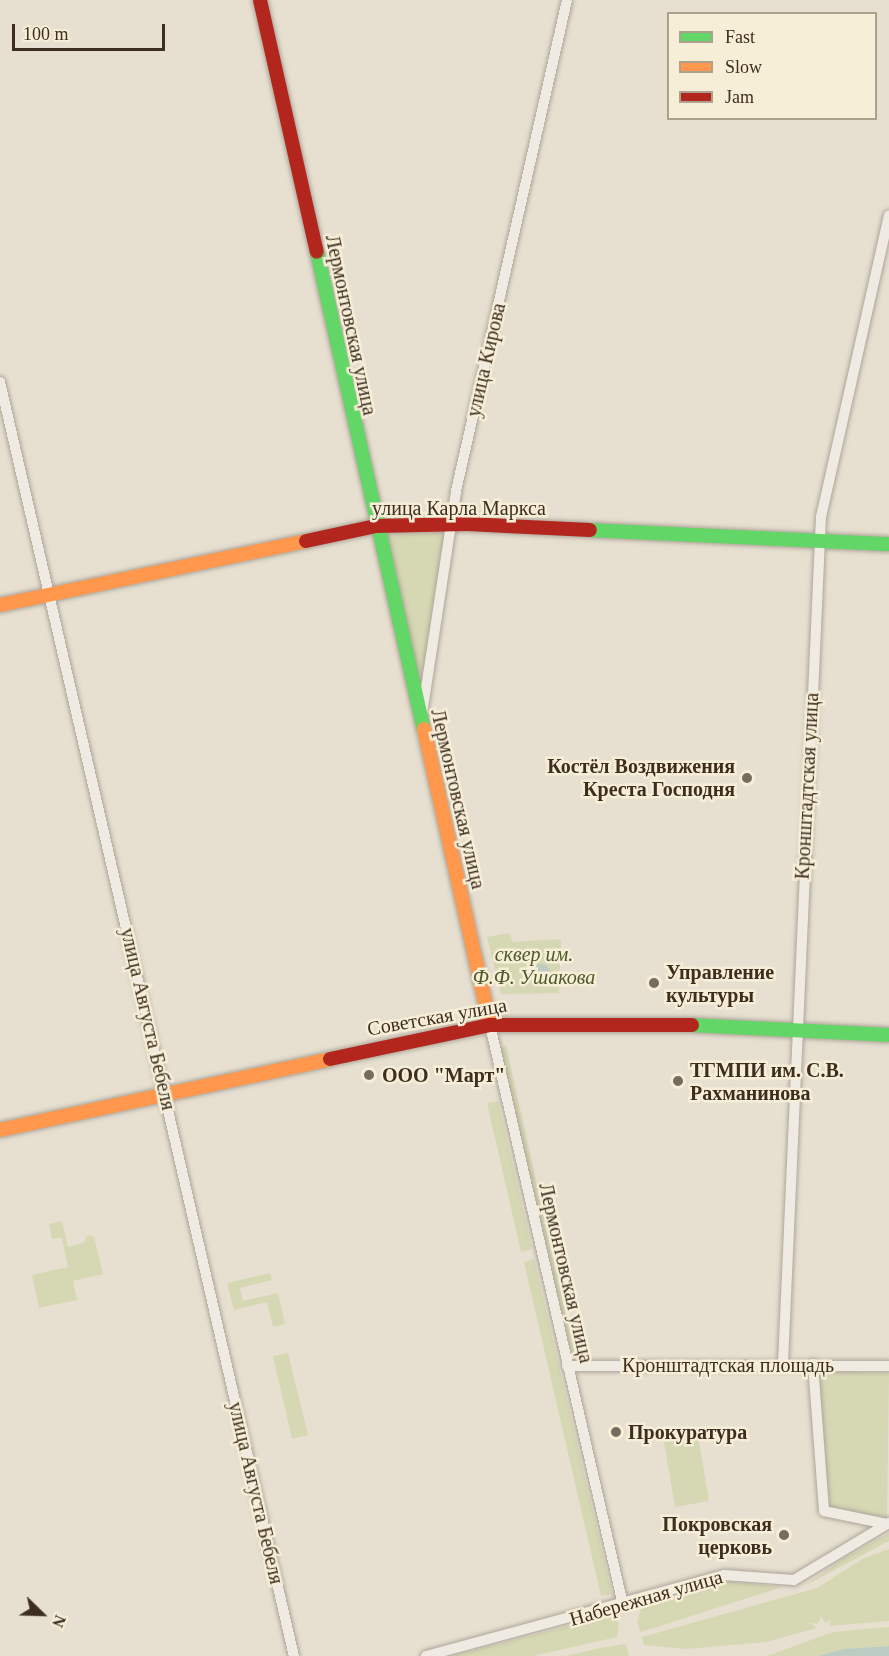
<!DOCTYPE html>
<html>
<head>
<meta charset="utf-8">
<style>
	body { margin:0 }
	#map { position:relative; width:889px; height:1656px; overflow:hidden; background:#e7e0d1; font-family:"Times New Roman",serif }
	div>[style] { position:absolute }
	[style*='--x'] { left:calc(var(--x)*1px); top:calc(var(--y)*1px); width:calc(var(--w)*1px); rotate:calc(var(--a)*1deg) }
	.green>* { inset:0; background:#d6d7b3 }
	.water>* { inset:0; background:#bcccc2 }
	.round { border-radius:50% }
	.roads { filter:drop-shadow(0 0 2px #ada599) drop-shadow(0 0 2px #ada599) }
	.street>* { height:10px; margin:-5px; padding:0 5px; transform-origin:5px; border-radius:5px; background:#efebe3 }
	.fast>* { height:14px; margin:-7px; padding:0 7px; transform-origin:7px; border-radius:7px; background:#63d668 }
	.slow>* { height:14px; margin:-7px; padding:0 7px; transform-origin:7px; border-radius:7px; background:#ff974d }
	.jam>* { height:14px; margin:-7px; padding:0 7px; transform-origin:7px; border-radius:7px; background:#b3261e }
	.dots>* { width:16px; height:16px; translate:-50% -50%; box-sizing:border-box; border:3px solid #f7eed8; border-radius:50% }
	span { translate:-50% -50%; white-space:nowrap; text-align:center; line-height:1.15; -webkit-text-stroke:5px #f7eed8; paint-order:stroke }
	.street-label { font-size:20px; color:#3d2e20 }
	.poi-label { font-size:20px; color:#3d2e20; font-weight:700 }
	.right { translate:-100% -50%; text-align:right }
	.left { translate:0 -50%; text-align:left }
	.park-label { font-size:20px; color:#4d5a26; font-style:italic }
	.legend { position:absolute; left:667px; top:12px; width:210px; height:108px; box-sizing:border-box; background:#f7eed8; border:2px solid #ada18e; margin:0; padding:8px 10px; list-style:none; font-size:18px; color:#3d2e20 }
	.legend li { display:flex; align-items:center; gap:12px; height:30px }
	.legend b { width:30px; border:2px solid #ada18e }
	.north { position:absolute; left:12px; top:1584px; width:60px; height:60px; -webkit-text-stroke:4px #f7eed8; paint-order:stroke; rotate:113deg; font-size:16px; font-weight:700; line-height:24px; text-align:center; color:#3d2e20 }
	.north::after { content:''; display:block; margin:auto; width:21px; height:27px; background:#3d2e20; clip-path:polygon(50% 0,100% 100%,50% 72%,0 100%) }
	.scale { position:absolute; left:12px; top:24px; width:153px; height:27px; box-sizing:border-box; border:3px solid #3d2e20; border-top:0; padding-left:8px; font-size:18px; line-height:21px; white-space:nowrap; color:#3d2e20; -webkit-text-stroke:4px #f7eed8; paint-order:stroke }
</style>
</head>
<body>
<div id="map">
	<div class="green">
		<i style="clip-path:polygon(445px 528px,425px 669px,417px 673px,383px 533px)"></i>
		<i style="clip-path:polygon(509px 933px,513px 942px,561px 939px,559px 993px,501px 994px,487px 937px)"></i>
		<i style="clip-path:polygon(506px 1046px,576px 1359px,570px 1361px,499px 1048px)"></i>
		<i style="clip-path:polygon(498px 1101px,532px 1249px,521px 1252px,487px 1103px)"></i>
		<i style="clip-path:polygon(62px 1221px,68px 1247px,83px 1243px,88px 1235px,94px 1237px,103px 1274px,73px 1281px,77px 1300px,39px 1308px,32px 1275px,68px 1267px,62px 1238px,52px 1239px,49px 1224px)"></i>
		<i style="clip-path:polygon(534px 1259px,612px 1594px,601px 1596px,524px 1262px)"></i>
		<i style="clip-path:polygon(270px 1273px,272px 1280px,240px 1288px,243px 1301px,278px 1293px,285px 1324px,273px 1327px,267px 1302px,234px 1310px,227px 1283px)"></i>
		<i style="clip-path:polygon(288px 1353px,308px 1435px,292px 1439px,273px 1356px)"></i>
		<i style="clip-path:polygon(824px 1372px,889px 1373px,887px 1518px,828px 1508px,818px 1376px)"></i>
		<i style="clip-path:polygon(698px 1436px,709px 1501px,675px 1507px,664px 1442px)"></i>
		<i style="clip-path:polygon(889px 1533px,889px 1541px,806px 1585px,841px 1560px)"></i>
		<i style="clip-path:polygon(889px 1549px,889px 1621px,829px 1626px,831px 1620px,825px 1623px,821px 1616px,818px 1624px,810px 1623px,817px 1628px,766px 1642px,686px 1649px,644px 1645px,642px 1637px,817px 1588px,864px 1558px)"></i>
		<i style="clip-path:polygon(723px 1581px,782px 1587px,641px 1632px,637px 1622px,641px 1608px)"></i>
		<i style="clip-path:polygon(609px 1615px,619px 1623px,617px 1637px,533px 1656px,453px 1656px)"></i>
		<i style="clip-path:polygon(889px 1627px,889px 1646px,843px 1649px,818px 1656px,767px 1656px,833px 1632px)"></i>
		<i style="clip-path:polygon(626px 1644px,629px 1656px,566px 1656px,600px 1648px)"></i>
	</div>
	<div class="water">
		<i class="round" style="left:529px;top:964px;width:22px;height:22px"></i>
		<i style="clip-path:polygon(889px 1646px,889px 1656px,818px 1656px,843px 1649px)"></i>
	</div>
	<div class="roads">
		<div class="street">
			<i style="--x:0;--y:382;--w:1307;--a:77.01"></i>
			<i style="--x:422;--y:714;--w:226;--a:-81.3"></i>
			<i style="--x:456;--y:491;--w:503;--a:-77.26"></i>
			<i style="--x:490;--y:1025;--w:595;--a:77.08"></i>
			<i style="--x:783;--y:1363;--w:847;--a:-87.43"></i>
			<i style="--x:821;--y:517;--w:309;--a:-77.3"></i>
			<i style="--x:813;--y:1364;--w:147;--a:85.7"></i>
			<i style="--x:824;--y:1511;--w:64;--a:11.7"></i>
			<i style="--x:567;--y:1366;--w:322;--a:0"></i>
			<i style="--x:426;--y:1656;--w:309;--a:-15.2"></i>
			<i style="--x:724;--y:1575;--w:70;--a:4.1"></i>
			<i style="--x:794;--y:1580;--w:111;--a:-31"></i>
		</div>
		<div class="fast">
			<i style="--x:317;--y:252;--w:489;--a:77.4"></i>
			<i style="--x:590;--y:530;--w:299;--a:2.7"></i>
			<i style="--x:692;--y:1025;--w:197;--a:2.9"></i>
		</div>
		<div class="slow">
			<i style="--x:0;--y:605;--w:313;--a:-11.8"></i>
			<i style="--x:424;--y:729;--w:303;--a:77.4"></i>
			<i style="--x:0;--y:1130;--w:338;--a:-12.1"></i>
		</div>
		<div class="jam">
			<i style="--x:260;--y:0;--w:258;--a:77.3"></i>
			<i style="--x:306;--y:541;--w:72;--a:-12.1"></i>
			<i style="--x:376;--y:526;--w:91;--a:-1.3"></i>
			<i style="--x:467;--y:524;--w:123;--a:2.8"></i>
			<i style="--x:330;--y:1059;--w:164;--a:-12"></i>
			<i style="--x:490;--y:1025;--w:202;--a:0"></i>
		</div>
	</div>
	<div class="dots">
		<i style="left:747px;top:778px;background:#786c5e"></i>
		<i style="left:654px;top:983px;background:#786c5e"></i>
		<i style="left:369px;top:1075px;background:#786c5e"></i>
		<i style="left:678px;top:1081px;background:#786c5e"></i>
		<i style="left:616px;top:1432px;background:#786c5e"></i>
		<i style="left:784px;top:1535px;background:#786c5e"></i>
	</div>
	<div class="street-label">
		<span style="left:351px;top:325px;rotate:78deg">Лермонтовская улица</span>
		<span style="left:486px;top:360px;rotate:-77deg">улица Кирова</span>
		<span style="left:459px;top:508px">улица Карла Маркса</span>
		<span style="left:807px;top:786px;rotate:-87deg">Кронштадтская улица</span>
		<span style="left:458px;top:799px;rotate:77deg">Лермонтовская улица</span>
		<span style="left:437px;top:1017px;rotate:-10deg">Советская улица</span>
		<span style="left:148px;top:1019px;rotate:77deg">улица Августа Бебеля</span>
		<span style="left:566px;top:1273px;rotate:77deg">Лермонтовская улица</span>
		<span style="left:728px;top:1365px">Кронштадтская площадь</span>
		<span style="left:256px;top:1493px;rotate:77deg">улица Августа Бебеля</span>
		<span style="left:646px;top:1598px;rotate:-16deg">Набережная улица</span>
	</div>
	<div class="poi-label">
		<span class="right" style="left:735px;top:778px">Костёл Воздвижения<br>Креста Господня</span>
		<span class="left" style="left:666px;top:984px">Управление<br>культуры</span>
		<span class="left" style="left:690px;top:1082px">ТГМПИ им. С.В.<br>Рахманинова</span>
		<span class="left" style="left:382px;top:1075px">ООО "Март"</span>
		<span class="left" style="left:628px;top:1432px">Прокуратура</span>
		<span class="right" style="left:772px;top:1536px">Покровская<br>церковь</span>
	</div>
	<div class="park-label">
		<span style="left:534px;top:966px">сквер им.<br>Ф.Ф. Ушакова</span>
	</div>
	<ul class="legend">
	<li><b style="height:8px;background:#63d668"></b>Fast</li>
	<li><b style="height:8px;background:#ff974d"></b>Slow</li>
	<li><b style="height:8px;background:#b3261e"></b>Jam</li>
	</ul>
	<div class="north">N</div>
	<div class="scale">100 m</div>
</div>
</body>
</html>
